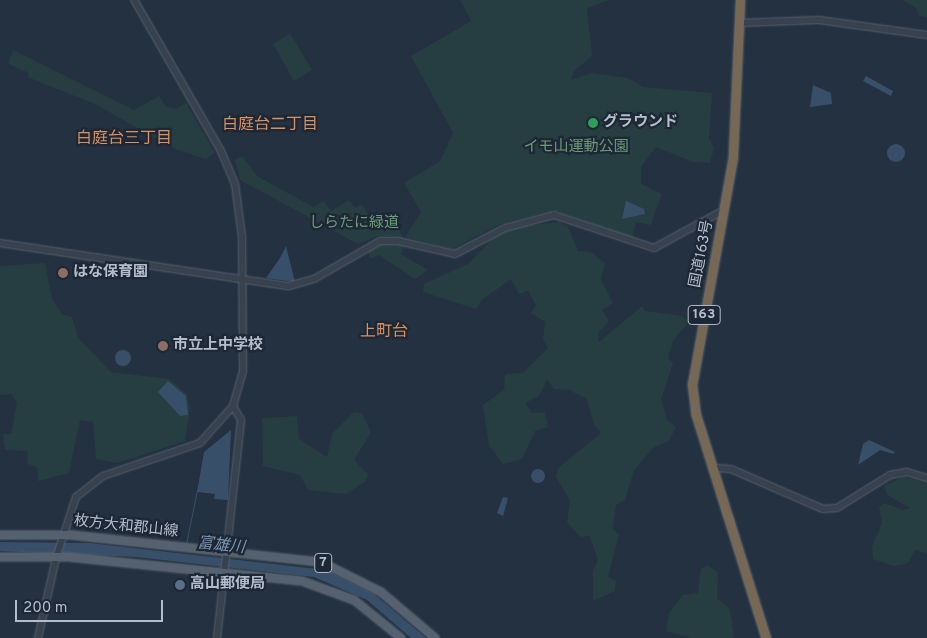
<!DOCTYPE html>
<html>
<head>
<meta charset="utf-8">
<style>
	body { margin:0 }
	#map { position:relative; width:927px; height:638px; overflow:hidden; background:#243140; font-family:Overpass,"Noto Sans JP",sans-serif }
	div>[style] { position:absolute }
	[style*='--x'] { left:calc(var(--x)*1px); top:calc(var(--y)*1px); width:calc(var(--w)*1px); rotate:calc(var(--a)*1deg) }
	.green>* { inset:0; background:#263e41 }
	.water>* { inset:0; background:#384f69 }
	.round { border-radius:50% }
	.stream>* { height:1px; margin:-0.5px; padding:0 0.5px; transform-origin:0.5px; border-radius:0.5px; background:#384f69 }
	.roads { filter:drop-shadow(0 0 1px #56606d) drop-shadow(0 0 1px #56606d) }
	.minor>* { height:6px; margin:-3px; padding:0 3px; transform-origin:3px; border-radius:3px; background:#38424f }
	.major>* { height:8px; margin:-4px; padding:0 4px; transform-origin:4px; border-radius:4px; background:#56616f }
	.highway>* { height:9px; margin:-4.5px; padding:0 4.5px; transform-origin:4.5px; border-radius:4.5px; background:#766855 }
	.dots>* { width:14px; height:14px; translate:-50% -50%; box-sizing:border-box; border:2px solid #1d2735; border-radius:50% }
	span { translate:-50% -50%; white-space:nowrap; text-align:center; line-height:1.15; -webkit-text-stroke:4.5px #1d2735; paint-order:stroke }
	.shield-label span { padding:1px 4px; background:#1d2735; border:1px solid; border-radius:4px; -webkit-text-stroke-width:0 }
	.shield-label { font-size:14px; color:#b4bdca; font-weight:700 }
	.poi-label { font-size:15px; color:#b4bdca; font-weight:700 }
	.left { translate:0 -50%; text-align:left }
	.park-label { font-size:15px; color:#6b9c75 }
	.street-label { font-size:15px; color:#b4bdca }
	.neighbourhood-label { font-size:16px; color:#d89161 }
	.water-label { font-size:16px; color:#7b95b2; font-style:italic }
	.scale { position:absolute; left:15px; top:600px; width:148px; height:22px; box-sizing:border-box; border:2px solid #b4bdca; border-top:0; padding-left:6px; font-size:15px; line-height:18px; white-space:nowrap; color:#b4bdca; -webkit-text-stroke:4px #1d2735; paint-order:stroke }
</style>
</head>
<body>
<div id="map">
	<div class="green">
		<i style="clip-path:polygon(460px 0,609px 0,587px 8px,592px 56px,574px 71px,571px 80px,592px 73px,628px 78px,643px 87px,712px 93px,709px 138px,714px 148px,710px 163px,693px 162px,656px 147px,641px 167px,641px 184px,662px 194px,651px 225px,636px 222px,632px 238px,554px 210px,498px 225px,452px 249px,405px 237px,421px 212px,404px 183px,440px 161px,453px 133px,411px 56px,471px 21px)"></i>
		<i style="clip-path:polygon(902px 0,927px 0,927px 17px,919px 16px,916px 8px)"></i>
		<i style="clip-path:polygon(290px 33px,312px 70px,294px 81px,273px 44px)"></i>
		<i style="clip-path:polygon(13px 50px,134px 110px,159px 96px,166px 107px,176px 109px,186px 103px,215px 153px,206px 159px,175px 149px,95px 104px,27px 77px,29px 73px,8px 64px)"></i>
		<i style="clip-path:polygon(242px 156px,257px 176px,313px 207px,324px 201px,331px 211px,349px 200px,355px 208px,362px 204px,370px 218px,399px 227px,402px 237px,378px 236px,358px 244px,240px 180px,235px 160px)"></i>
		<i style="clip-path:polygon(560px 222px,568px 227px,578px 251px,591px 252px,605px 263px,601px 279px,613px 303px,602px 310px,609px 321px,599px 332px,598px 343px,642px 306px,645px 311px,682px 316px,689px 322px,673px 341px,668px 358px,673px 363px,661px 399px,667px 420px,676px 427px,669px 441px,654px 447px,634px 470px,625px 500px,616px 505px,613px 529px,619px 535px,608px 577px,616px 581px,615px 591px,593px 601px,593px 571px,598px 560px,590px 536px,580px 537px,567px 522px,570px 501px,556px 477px,558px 468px,601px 433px,594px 425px,587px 399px,569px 390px,554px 389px,547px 379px,539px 396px,525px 403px,532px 413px,545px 412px,548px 427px,535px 431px,522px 459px,503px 464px,489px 445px,483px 405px,504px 390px,505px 374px,523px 373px,548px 348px,543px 339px,545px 322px,531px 313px,536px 305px,528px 291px,519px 294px,511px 279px,483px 299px,476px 309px,423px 292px,424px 284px,468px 264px,494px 237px,521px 226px)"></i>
		<i style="clip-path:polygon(379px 244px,404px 245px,401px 254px,428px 270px,415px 279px,379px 255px,370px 259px,368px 249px)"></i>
		<i style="clip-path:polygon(45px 263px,52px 299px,62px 314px,72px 317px,78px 338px,111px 372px,169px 379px,187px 394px,190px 409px,185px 441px,118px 463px,96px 459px,93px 422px,80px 420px,69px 473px,38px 481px,37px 467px,28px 464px,27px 451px,5px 450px,3px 434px,11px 434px,17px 402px,11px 394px,0 395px,0 266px)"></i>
		<i style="clip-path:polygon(354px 412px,362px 414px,371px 432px,354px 460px,368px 474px,365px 482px,346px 494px,308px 490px,300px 475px,263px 466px,262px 418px,297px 416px,299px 439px,327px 457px,332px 434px)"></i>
		<i style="clip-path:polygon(904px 477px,927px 483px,927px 553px,915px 550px,908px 563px,894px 566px,873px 559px,872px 547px,882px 523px,879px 507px,884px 503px,903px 510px,910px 508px,887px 495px,884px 486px)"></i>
		<i style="clip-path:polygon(708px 565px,718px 573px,717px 598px,730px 609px,734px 638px,693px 638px,666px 631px,669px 613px,683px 595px,698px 593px,701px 569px)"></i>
	</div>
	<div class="water">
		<i style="clip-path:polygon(866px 76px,893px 91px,891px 96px,863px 81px)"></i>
		<i style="clip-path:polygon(813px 85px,831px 93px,832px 104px,810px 107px)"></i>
		<i class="round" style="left:887px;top:144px;width:18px;height:18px"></i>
		<i style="clip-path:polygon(626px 201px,644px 209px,645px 214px,622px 219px)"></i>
		<i style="clip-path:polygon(286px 246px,295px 282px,266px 278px,280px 258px)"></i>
		<i class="round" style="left:115px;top:350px;width:16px;height:16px"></i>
		<i style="clip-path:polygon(168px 381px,186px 396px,188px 415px,180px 416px,158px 392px)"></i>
		<i style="clip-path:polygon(231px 430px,228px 500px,214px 499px,215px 494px,197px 492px,204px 452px)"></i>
		<i style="clip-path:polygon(869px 440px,895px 452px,894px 454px,880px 450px,858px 465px,863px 444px)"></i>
		<i class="round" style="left:531px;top:469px;width:14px;height:14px"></i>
		<i style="clip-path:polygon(503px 497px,508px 498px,503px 516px,497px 513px)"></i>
		<i style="clip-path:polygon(0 542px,89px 543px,326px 570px,374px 594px,426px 638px,411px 638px,367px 600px,314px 577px,136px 557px,0 551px)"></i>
	</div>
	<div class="stream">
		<i style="--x:186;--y:544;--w:55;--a:-78.5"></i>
	</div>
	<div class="roads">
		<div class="minor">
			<i style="--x:739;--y:23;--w:80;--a:-2.1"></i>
			<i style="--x:819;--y:20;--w:109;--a:7.9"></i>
			<i style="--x:0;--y:243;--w:292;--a:8.5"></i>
			<i style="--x:289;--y:286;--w:26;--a:-16"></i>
			<i style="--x:314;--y:279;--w:76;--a:-29.9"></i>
			<i style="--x:380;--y:241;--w:18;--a:0"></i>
			<i style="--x:398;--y:241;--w:58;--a:12.8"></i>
			<i style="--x:455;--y:254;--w:56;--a:-27.5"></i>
			<i style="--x:505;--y:228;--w:51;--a:-14.9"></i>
			<i style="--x:554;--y:215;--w:105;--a:18.3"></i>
			<i style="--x:654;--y:248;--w:80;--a:-28.5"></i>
			<i style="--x:716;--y:468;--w:15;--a:4"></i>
			<i style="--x:731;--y:469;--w:100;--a:23.5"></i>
			<i style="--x:823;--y:509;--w:14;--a:-4"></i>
			<i style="--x:837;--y:508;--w:62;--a:-31.9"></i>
			<i style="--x:890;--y:475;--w:17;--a:-10"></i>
			<i style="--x:907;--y:472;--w:21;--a:17"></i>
			<i style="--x:38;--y:638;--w:82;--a:-77.3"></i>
			<i style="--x:56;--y:558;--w:64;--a:-71.8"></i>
			<i style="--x:76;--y:497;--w:34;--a:-38"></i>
			<i style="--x:103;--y:476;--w:102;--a:-18.8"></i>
			<i style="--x:200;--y:443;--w:50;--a:-48.3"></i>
			<i style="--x:233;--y:406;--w:35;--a:-74"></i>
			<i style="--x:243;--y:372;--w:135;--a:-90.4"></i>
			<i style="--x:242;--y:237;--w:53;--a:-97.5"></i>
			<i style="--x:235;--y:184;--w:36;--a:-113"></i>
			<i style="--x:221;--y:151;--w:174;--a:-119.9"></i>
			<i style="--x:217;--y:638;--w:219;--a:-83.7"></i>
			<i style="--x:241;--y:420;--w:16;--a:-120"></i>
		</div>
		<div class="major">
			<i style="--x:0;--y:535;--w:71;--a:0"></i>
			<i style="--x:71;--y:535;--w:251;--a:6.2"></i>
			<i style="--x:321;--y:562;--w:67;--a:26.6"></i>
			<i style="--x:381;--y:592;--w:71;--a:40.4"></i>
			<i style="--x:0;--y:557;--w:69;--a:0"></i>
			<i style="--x:69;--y:557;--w:234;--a:5.9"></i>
			<i style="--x:302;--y:581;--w:55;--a:20.1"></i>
			<i style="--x:354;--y:600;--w:60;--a:39"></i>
		</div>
		<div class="highway">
			<i style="--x:740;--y:0;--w:157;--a:92.6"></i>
			<i style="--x:733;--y:157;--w:231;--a:100.2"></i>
			<i style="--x:692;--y:384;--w:31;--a:83"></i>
			<i style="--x:696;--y:415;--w:234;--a:72.6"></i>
		</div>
	</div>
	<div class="dots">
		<i style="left:593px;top:123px;background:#2e9e5b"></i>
		<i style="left:63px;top:273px;background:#8d6e63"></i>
		<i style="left:163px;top:346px;background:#8d6e63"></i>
		<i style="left:180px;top:585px;background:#5c6f8a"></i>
	</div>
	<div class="shield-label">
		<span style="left:704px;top:315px">163</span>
		<span style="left:323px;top:563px">7</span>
	</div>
	<div class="poi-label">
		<span class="left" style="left:603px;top:123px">グラウンド</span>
		<span class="left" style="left:73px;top:273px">はな保育園</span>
		<span class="left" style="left:173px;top:346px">市立上中学校</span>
		<span class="left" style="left:190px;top:585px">高山郵便局</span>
	</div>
	<div class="park-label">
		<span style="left:576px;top:148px">イモ山運動公園</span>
		<span style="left:354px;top:224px">しらたに緑道</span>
	</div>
	<div class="street-label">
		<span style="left:702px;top:254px;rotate:-79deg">国道163号</span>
		<span style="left:126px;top:527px;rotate:6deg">枚方大和郡山線</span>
	</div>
	<div class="neighbourhood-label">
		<span style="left:270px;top:125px">白庭台二丁目</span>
		<span style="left:124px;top:139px">白庭台三丁目</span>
		<span style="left:384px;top:332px">上町台</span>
	</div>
	<div class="water-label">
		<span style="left:221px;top:546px;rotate:6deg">富雄川</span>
	</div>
	<div class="scale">200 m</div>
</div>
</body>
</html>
